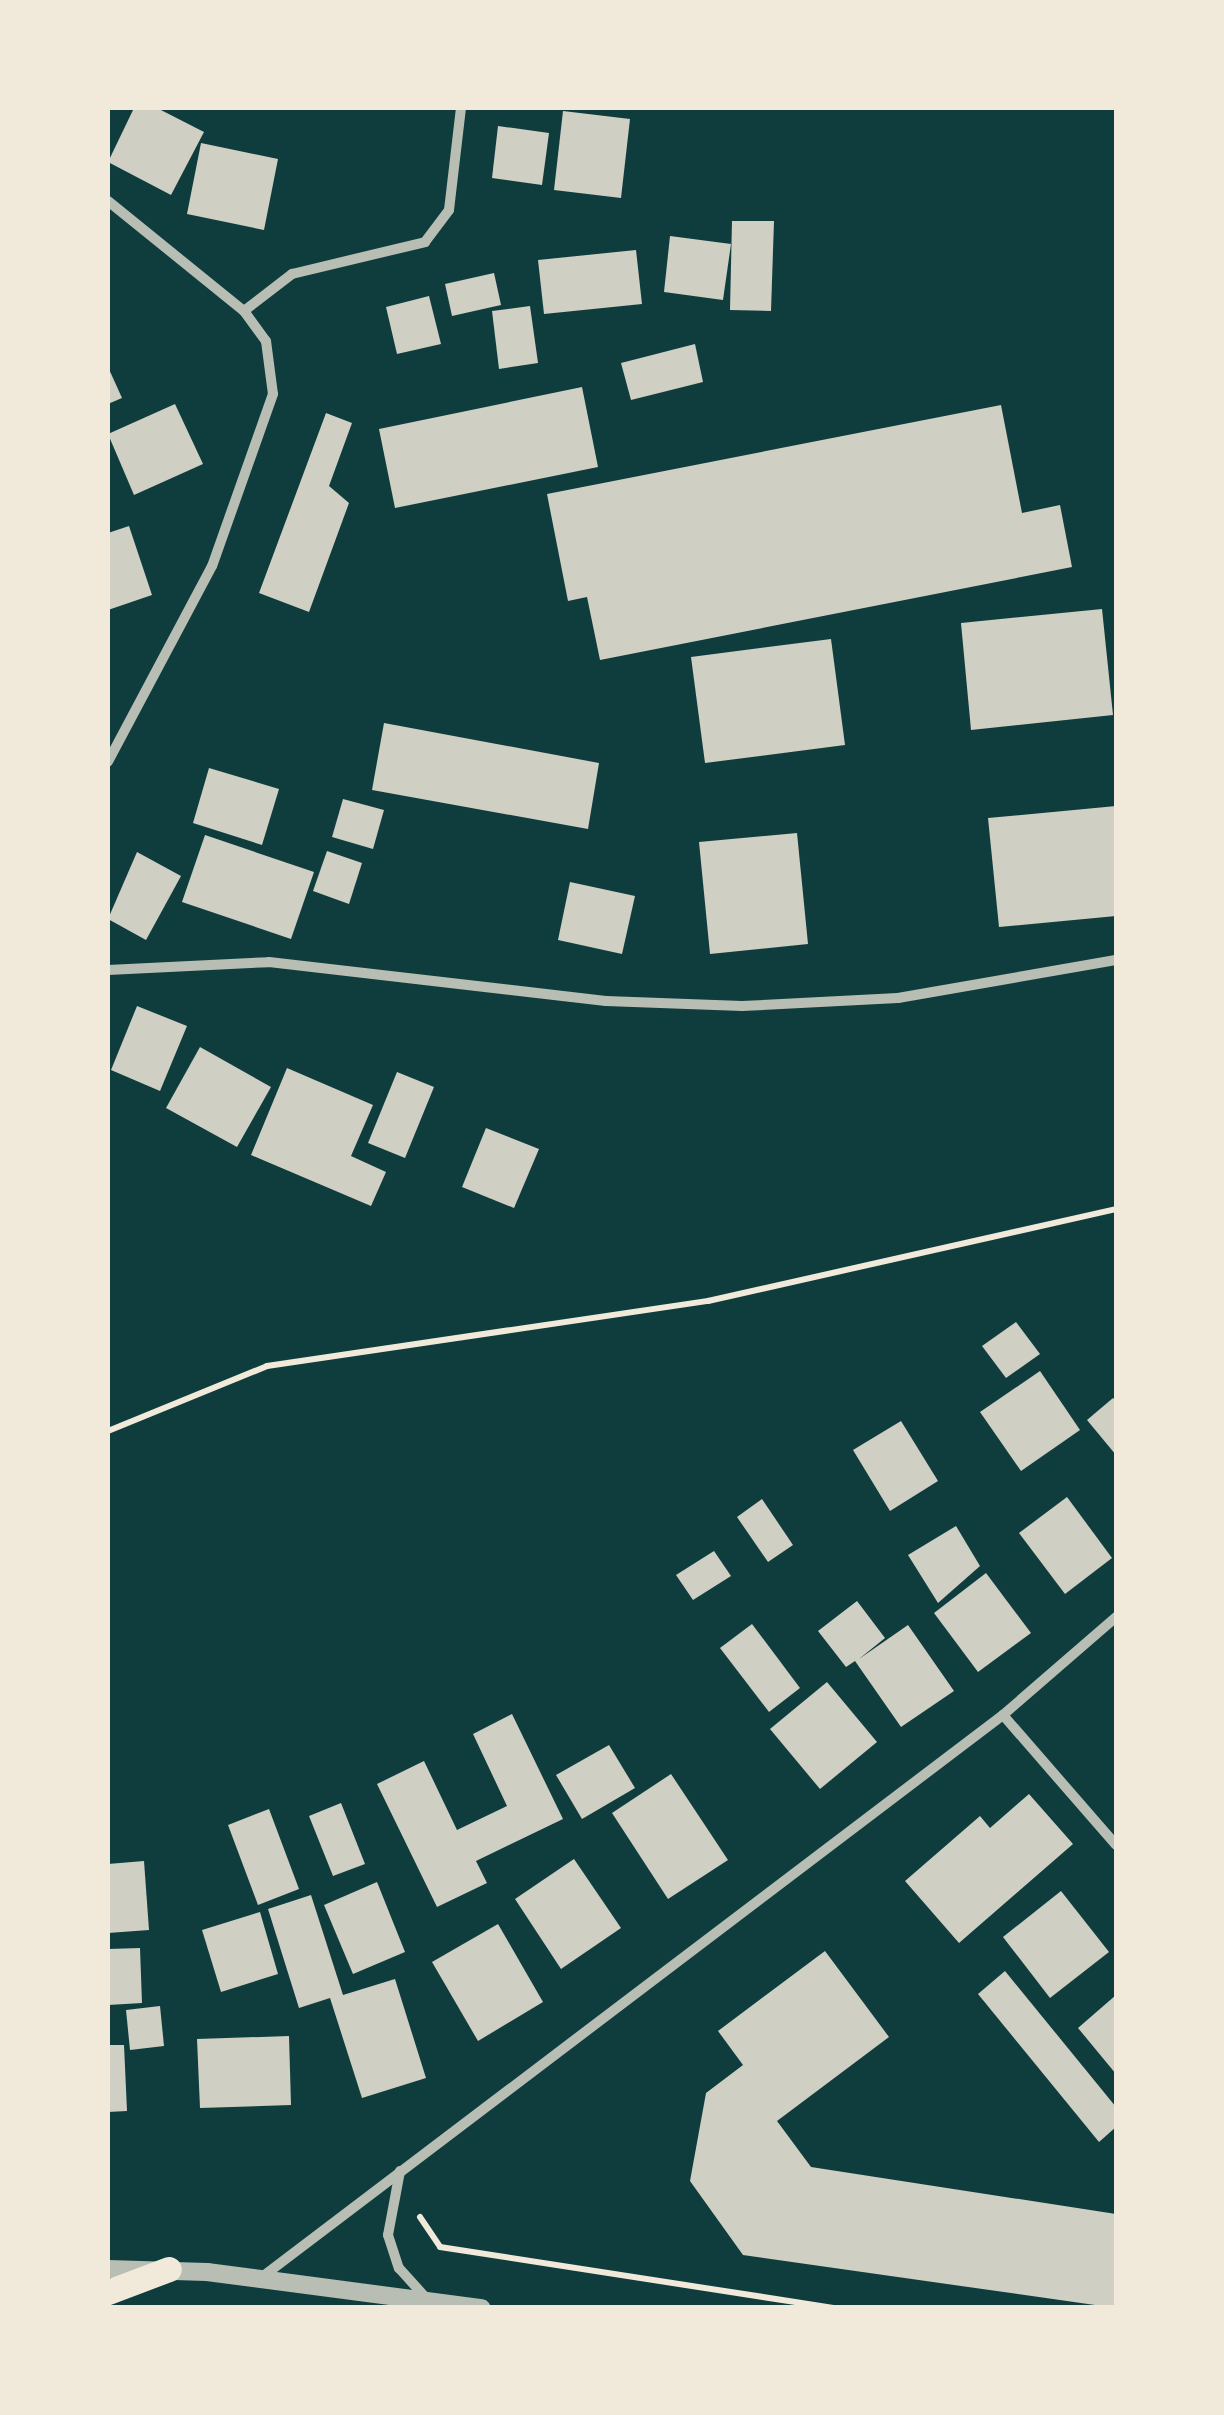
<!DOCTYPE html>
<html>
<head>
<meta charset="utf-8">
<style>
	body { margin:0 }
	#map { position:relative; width:1224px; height:2415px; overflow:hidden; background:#0f3d3e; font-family:Raleway,sans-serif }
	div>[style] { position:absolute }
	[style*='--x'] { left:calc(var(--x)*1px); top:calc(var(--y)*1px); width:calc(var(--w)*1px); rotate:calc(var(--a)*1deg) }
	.building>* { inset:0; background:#cfcfc3 }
	.path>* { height:6px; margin:-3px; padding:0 3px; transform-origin:3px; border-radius:3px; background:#f1e9da }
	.minor>* { height:10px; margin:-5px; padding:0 5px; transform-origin:5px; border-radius:5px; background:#b8beb3 }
	.tertiary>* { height:18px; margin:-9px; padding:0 9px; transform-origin:9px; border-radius:9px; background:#b8beb3 }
	.primary>* { height:25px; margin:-12.5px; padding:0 12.5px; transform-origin:12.5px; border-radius:12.5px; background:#f1e9da }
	span { translate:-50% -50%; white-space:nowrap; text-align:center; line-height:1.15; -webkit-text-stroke:10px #f1e9da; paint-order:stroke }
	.frame { position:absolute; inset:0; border:110px solid #f1e9da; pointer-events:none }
</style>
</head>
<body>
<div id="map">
	<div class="building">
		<i style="clip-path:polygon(134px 108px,157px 108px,204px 132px,171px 195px,108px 162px)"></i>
		<i style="clip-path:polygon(563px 111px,630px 119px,621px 198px,554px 190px)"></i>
		<i style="clip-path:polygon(498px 126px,549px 133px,542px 185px,492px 178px)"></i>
		<i style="clip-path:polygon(201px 143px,278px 159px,264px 230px,187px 214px)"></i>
		<i style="clip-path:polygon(732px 221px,774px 221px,771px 311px,730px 310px)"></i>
		<i style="clip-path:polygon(670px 236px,731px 244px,723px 300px,664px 292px)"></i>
		<i style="clip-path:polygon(636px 250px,642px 304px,544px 314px,538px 260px)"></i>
		<i style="clip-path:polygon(494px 273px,501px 305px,452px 316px,445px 284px)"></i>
		<i style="clip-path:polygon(429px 296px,441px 344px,397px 354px,386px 307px)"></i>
		<i style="clip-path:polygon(530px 306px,538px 363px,499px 369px,492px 311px)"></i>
		<i style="clip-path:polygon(695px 344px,703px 382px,631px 400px,621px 363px)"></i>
		<i style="clip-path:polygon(108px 367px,122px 398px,108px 404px)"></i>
		<i style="clip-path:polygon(582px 387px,598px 467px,395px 508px,379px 429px)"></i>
		<i style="clip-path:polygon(175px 404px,203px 464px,134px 495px,108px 434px)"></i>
		<i style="clip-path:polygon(1001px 405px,1022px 513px,1060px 505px,1072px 567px,600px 660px,587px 597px,568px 601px,547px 494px)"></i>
		<i style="clip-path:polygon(326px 413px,352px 423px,329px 486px,349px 503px,309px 612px,259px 593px)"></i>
		<i style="clip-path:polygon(129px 526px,152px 595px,108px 610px,108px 533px)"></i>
		<i style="clip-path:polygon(1102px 609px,1113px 715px,971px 730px,961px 623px)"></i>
		<i style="clip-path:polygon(831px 639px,845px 745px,705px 763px,691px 657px)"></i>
		<i style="clip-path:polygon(384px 723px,599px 763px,588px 829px,372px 790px)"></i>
		<i style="clip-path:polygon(209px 768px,279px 789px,262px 845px,193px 823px)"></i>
		<i style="clip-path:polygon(343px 799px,384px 810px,373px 849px,332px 837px)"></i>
		<i style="clip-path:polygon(1116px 806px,1116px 916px,999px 927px,988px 818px)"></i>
		<i style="clip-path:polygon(797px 833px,808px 944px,710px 954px,699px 842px)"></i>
		<i style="clip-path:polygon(205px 835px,314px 872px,291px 939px,182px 902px)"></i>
		<i style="clip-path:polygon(327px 851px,362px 863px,349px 904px,313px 891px)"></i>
		<i style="clip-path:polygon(137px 852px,181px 876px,146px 940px,108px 919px)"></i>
		<i style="clip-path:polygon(570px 882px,635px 896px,622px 954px,558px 940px)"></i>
		<i style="clip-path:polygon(137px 1006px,187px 1026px,160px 1091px,111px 1070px)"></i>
		<i style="clip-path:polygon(200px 1047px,271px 1087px,237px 1147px,166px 1108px)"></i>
		<i style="clip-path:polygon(287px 1068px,373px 1105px,351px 1156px,386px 1172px,371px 1206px,251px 1155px)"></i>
		<i style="clip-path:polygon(397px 1072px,434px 1087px,405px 1158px,368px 1143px)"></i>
		<i style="clip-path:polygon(486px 1128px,539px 1149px,514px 1208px,462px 1187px)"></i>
		<i style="clip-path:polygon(1016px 1322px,1040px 1354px,1006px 1378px,982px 1346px)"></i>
		<i style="clip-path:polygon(1040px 1371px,1080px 1430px,1021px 1471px,980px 1412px)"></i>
		<i style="clip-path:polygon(1113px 1398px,1116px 1401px,1116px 1455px,1087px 1420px)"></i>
		<i style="clip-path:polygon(901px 1421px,938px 1481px,890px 1511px,853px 1450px)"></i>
		<i style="clip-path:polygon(1067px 1497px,1112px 1558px,1065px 1594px,1019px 1533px)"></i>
		<i style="clip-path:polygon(762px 1499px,793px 1545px,768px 1562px,737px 1517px)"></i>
		<i style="clip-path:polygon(956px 1526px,980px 1566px,938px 1603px,908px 1555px)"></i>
		<i style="clip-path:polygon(714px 1551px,731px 1576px,693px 1600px,676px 1575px)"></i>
		<i style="clip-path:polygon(986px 1573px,1031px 1633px,978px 1672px,934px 1613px)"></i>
		<i style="clip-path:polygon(857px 1601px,885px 1638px,859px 1659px,908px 1625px,954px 1691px,901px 1727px,855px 1661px,846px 1667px,818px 1631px)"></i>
		<i style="clip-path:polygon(752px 1624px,800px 1688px,769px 1712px,720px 1648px)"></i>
		<i style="clip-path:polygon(827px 1682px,877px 1742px,820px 1789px,770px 1729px)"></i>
		<i style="clip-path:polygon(512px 1714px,563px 1819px,476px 1861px,487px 1883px,437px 1907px,377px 1784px,424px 1761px,457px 1830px,507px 1806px,473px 1734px)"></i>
		<i style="clip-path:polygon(609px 1745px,635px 1788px,582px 1819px,556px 1775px)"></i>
		<i style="clip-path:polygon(671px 1774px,728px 1860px,668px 1899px,612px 1813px)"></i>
		<i style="clip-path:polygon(1029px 1794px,1073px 1844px,959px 1943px,905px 1881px,980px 1816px,990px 1828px)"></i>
		<i style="clip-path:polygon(341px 1803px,365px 1864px,333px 1876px,309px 1816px)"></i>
		<i style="clip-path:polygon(269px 1809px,299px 1889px,258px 1905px,228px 1825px)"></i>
		<i style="clip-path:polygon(574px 1859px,621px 1928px,561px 1969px,515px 1899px)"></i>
		<i style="clip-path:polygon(144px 1861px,149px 1930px,108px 1933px,108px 1864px)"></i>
		<i style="clip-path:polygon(377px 1882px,405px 1952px,353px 1974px,324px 1905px)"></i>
		<i style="clip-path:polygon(1061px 1891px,1109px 1952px,1050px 1998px,1003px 1937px)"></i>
		<i style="clip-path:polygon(311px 1895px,343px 1995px,395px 1979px,426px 2078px,362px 2098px,330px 1998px,299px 2008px,268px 1909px)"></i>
		<i style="clip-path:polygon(260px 1912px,278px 1974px,221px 1992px,202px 1930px)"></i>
		<i style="clip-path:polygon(498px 1924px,543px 2002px,478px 2041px,432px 1962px)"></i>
		<i style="clip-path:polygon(140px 1948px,142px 2003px,108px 2005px,108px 1949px)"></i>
		<i style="clip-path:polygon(825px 1951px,889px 2037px,777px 2121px,811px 2167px,1116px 2214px,1116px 2308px,743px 2255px,690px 2181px,706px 2093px,743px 2065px,718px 2031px)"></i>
		<i style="clip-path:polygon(1005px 1971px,1116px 2107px,1116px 2127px,1099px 2142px,978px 1994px)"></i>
		<i style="clip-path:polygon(1116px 1995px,1116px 2074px,1078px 2028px)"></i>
		<i style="clip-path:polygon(160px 2006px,164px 2046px,130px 2050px,126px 2010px)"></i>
		<i style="clip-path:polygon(289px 2036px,291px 2105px,200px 2108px,197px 2039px)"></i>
		<i style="clip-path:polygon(108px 2045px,124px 2045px,127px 2111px,108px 2112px)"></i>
	</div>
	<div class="path">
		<i style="--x:108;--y:1431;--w:172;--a:-22.2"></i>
		<i style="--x:267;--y:1366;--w:446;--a:-8.4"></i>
		<i style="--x:708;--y:1301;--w:418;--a:-12.7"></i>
		<i style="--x:420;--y:2217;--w:36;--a:56"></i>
		<i style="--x:440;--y:2247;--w:398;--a:8.8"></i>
	</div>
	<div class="minor">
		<i style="--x:108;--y:201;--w:175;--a:39"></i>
		<i style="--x:244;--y:311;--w:37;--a:54"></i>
		<i style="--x:266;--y:341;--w:53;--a:82.5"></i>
		<i style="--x:273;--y:394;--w:182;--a:109.5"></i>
		<i style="--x:212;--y:566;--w:222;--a:118"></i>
		<i style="--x:244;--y:311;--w:61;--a:-37.6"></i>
		<i style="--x:292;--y:274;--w:137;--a:-13.5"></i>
		<i style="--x:425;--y:242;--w:40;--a:-53"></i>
		<i style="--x:449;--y:210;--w:103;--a:-83.3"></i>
		<i style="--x:108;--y:970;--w:161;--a:-2.8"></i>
		<i style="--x:269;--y:962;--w:339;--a:6.6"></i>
		<i style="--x:606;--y:1001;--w:136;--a:2.1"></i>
		<i style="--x:742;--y:1006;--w:156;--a:-2.9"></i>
		<i style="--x:898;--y:998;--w:221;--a:-9.9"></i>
		<i style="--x:1003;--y:1715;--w:172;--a:49"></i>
		<i style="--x:400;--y:2171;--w:65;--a:100.6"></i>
		<i style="--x:388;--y:2235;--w:35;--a:72"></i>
		<i style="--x:399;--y:2268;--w:40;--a:48"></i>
		<i style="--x:262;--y:2277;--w:930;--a:-37.18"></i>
		<i style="--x:1003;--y:1715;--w:150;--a:-40.9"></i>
	</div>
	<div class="tertiary">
		<i style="--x:108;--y:2269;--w:99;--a:1.7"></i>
		<i style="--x:207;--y:2272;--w:277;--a:7.5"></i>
	</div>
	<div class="primary">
		<i style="--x:108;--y:2292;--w:65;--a:-20.7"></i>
	</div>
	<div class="frame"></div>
</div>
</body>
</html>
